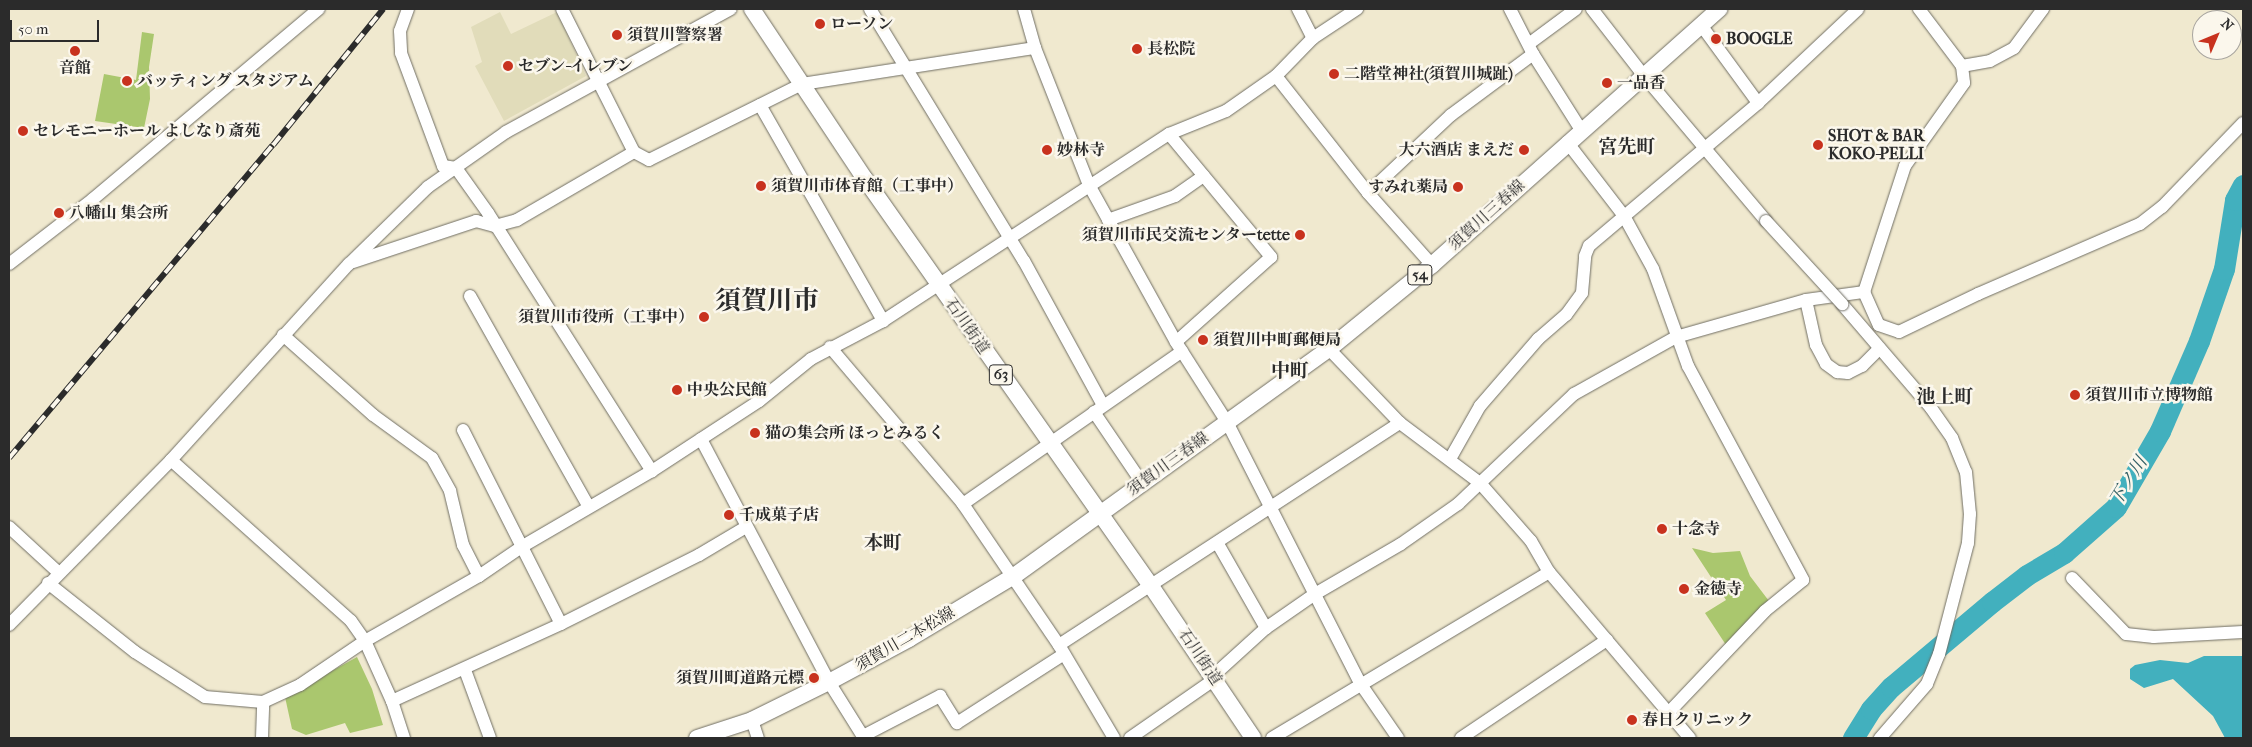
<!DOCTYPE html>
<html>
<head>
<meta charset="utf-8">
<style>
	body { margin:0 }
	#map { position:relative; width:2252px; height:747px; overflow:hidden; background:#f0e9cf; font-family:"IM FELL French Canon","Noto Serif JP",serif }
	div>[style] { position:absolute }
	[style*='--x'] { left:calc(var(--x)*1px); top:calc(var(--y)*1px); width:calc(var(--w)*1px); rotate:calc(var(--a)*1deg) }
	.built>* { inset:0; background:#e1dcba }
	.green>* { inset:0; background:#aac76e }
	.water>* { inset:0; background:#42b0be }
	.river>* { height:21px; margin:-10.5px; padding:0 10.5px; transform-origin:10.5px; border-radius:10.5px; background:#42b0be }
	.roads { filter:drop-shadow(0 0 1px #706e64) drop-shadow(0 0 1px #706e64) }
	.minor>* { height:12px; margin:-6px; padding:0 6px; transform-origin:6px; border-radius:6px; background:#fff }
	.major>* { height:16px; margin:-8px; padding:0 8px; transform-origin:8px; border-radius:8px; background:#fff }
	.rail>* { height:5.5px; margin-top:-2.75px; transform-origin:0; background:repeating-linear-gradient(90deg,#fbf7ec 0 11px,#2b2b2b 0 22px); box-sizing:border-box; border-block:1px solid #2b2b2b }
	.bridges { filter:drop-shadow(0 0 1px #706e64) drop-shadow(0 0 1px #706e64) }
	.minor-bridge>* { height:12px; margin:-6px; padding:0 6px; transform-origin:6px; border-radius:6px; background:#fff }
	.dots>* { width:14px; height:14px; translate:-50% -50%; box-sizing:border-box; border:2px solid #fbf7ec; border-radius:50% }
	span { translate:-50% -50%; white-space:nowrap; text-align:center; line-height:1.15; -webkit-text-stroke:5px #fbf7ec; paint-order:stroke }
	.shield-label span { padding:1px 4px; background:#fbf7ec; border:1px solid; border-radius:4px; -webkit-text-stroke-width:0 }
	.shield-label { font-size:15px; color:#2b2b2b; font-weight:700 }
	.poi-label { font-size:16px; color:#2b2b2b; font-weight:700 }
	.left { translate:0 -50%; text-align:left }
	.right { translate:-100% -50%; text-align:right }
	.street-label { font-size:16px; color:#2b2b2b }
	.water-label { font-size:18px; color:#346066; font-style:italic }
	.quarter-label { font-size:19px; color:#2b2b2b; font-weight:700 }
	.town-label { font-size:26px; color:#2b2b2b; font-weight:700 }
	.frame { position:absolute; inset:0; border:10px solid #2b2b2b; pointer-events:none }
	.north { position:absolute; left:2192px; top:10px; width:50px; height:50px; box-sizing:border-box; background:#fbf7ec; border:1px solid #a8a59f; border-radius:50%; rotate:45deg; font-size:14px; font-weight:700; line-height:20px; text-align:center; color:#2b2b2b }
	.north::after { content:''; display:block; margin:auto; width:18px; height:22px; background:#c8321e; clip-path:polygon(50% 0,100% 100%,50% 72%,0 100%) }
	.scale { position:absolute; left:10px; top:20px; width:89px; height:22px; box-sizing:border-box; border:2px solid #2b2b2b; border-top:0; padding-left:6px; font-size:15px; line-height:18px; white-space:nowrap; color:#2b2b2b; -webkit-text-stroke:4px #fbf7ec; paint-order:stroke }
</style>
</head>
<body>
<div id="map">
	<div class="built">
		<i style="clip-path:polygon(500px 12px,511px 34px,557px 12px,586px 76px,504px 121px,475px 66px,482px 62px,471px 27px)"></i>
	</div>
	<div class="green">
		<i style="clip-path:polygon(142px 32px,154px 34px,149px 67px,150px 99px,144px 128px,95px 121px,104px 74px,136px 80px)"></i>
		<i style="clip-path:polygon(1692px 548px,1713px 553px,1740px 551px,1750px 576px,1772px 605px,1726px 645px,1705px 613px,1726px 600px)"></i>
		<i style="clip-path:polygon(357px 657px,372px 689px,383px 725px,350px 733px,345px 723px,306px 735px,292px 729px,285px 697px)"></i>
	</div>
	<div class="water">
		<i style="clip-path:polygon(2204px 656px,2243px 656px,2243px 738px,2225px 738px,2213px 716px,2173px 679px,2144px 688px,2130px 679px,2130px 669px,2135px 665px,2160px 660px,2188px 663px)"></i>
	</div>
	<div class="river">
		<i style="--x:1853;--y:738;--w:34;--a:-58"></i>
		<i style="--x:1871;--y:709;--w:30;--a:-48"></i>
		<i style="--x:1891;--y:687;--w:132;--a:-40.1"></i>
		<i style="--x:1992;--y:602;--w:44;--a:-37.6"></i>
		<i style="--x:2027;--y:575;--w:43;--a:-30.7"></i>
		<i style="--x:2064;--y:553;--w:69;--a:-41.5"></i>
		<i style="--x:2116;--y:507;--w:88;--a:-59.9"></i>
		<i style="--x:2160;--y:431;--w:98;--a:-66.6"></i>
		<i style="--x:2199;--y:341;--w:76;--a:-70.9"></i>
		<i style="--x:2224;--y:269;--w:70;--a:-80.9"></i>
		<i style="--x:2235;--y:200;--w:17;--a:-62"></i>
	</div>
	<div class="roads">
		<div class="minor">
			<i style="--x:408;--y:9;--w:23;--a:110"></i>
			<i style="--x:400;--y:31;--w:22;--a:87"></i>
			<i style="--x:401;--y:53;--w:121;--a:69.6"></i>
			<i style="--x:443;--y:166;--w:13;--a:9"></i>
			<i style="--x:456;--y:168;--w:55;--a:54.6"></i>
			<i style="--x:488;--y:213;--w:306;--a:57.6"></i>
			<i style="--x:562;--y:9;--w:160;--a:63.3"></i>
			<i style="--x:634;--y:152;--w:17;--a:28"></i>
			<i style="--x:649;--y:160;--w:171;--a:-26.4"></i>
			<i style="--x:802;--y:84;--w:236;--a:-8.8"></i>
			<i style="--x:870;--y:9;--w:295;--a:58.6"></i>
			<i style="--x:1024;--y:261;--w:164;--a:61.3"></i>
			<i style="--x:1024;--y:9;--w:41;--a:74.2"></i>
			<i style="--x:1035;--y:48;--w:147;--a:68.5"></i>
			<i style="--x:1089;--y:185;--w:179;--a:61"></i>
			<i style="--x:1176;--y:342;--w:95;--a:57.5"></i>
			<i style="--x:1227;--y:422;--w:293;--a:63"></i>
			<i style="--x:1360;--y:683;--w:67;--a:55.4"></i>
			<i style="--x:1298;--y:9;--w:33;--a:63"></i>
			<i style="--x:1510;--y:9;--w:51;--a:62.9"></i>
			<i style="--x:1533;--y:54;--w:90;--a:57.7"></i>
			<i style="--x:1592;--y:9;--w:85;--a:52.2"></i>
			<i style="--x:1644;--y:76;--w:189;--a:49.9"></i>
			<i style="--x:1919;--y:9;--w:71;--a:53"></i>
			<i style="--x:1962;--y:66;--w:17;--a:83"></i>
			<i style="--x:1964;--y:83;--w:102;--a:125.4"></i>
			<i style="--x:1905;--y:166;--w:133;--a:108"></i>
			<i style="--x:1864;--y:292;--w:36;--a:66"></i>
			<i style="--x:1879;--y:325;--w:21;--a:19"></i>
			<i style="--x:1899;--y:332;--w:88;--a:-25.7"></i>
			<i style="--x:1978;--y:294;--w:176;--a:-23.4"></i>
			<i style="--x:2140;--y:224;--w:28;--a:-38"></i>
			<i style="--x:2162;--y:207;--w:117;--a:-46"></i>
			<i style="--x:1701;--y:25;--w:97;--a:53.8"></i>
			<i style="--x:1530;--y:43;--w:57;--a:-36.5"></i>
			<i style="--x:1962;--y:66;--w:28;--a:-10"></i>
			<i style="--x:1990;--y:61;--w:27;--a:-28"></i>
			<i style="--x:2014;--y:48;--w:49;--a:-53.4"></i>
			<i style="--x:1276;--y:76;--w:149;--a:51.8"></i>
			<i style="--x:1368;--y:193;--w:96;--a:48.4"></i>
			<i style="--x:760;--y:105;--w:249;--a:60.3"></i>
			<i style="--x:1169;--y:134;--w:160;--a:50.3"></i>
			<i style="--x:1271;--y:257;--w:127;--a:138.2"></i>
			<i style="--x:1567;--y:142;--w:93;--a:52.4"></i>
			<i style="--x:1624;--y:216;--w:60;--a:61.3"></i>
			<i style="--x:1653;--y:269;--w:103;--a:70.2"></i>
			<i style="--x:1688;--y:366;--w:243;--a:61.7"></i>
			<i style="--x:1803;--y:580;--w:49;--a:140.8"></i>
			<i style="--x:1765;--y:611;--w:139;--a:133.5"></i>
			<i style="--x:1368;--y:193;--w:114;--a:-43.2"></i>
			<i style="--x:1451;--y:115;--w:102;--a:-36.6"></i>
			<i style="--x:1108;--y:220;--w:71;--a:-19.7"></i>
			<i style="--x:1175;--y:196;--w:35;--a:-35"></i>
			<i style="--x:353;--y:262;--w:130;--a:-18.4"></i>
			<i style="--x:476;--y:221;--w:20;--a:15"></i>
			<i style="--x:495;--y:226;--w:23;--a:-15"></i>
			<i style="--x:517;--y:220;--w:135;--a:-30.2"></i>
			<i style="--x:9;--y:264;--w:106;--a:-37.7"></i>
			<i style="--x:93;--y:199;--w:295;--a:-40.1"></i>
			<i style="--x:470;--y:296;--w:242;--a:60.6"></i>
			<i style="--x:1806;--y:300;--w:46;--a:77.5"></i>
			<i style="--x:1816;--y:345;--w:21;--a:62"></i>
			<i style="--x:1826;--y:364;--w:14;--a:36"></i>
			<i style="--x:1837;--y:372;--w:11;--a:5"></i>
			<i style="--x:1848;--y:373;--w:16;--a:-27"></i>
			<i style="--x:1862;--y:366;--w:25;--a:-45"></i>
			<i style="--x:1842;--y:304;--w:137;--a:49.4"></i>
			<i style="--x:1931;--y:408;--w:37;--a:55"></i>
			<i style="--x:1952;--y:438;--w:37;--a:68"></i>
			<i style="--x:1966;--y:472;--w:42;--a:84.6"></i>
			<i style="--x:1970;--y:514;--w:29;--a:94"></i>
			<i style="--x:1968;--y:543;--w:115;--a:104.6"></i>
			<i style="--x:1939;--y:654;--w:32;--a:112"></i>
			<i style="--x:1927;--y:684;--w:72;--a:131"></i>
			<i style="--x:283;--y:335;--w:120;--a:41.6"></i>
			<i style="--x:373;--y:415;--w:73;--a:36.1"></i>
			<i style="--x:432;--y:458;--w:38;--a:61"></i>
			<i style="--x:450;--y:491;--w:56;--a:76.5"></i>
			<i style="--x:463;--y:545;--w:35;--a:63"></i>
			<i style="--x:830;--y:347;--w:206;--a:49.7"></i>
			<i style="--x:963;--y:504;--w:171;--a:55.8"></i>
			<i style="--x:1059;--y:645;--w:108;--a:59.4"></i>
			<i style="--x:1329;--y:349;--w:103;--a:46.2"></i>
			<i style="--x:1400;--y:423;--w:100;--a:36.9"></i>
			<i style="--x:1480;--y:483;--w:77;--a:48.7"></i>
			<i style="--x:1531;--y:541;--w:36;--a:60"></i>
			<i style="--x:1549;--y:572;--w:218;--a:49.7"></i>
			<i style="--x:1094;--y:412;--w:86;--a:55.9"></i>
			<i style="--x:463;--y:430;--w:217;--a:63.2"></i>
			<i style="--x:701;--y:439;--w:275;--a:62.2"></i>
			<i style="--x:829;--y:682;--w:66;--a:58"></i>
			<i style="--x:1450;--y:459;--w:61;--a:-60.5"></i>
			<i style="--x:1480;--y:406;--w:89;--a:-49.1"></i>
			<i style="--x:1538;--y:339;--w:37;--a:-41"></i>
			<i style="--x:1566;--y:315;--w:27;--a:-54"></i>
			<i style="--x:1582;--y:293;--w:37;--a:-85"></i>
			<i style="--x:1585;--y:256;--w:11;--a:-68"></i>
			<i style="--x:1589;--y:246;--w:221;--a:-40.2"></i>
			<i style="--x:1758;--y:103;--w:137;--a:-43.2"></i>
			<i style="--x:171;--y:460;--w:241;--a:41.8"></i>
			<i style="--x:351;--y:621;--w:24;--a:55"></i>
			<i style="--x:365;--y:641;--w:66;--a:65.8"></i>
			<i style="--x:392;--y:701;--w:39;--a:72"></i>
			<i style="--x:963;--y:504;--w:267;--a:-34.9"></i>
			<i style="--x:9;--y:527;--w:67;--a:42.6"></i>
			<i style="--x:1218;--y:544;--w:97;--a:60.3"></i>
			<i style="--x:2072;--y:578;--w:78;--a:46"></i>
			<i style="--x:2126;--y:634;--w:28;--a:6"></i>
			<i style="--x:2154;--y:637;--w:89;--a:-3.2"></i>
			<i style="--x:48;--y:583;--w:111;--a:38.4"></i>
			<i style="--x:135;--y:652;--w:83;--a:32.7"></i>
			<i style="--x:205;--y:697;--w:58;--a:4.9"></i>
			<i style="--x:263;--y:702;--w:41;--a:-24.7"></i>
			<i style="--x:300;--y:685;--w:78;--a:-34.1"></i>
			<i style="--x:365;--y:641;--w:131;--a:-29.7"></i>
			<i style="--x:479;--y:576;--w:53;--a:-34.3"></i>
			<i style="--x:523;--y:546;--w:149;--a:-30.2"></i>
			<i style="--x:652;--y:471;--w:128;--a:-33.2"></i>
			<i style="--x:759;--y:401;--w:67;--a:-38.9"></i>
			<i style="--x:811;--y:359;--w:81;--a:-27.8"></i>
			<i style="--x:883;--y:321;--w:342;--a:-33.2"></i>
			<i style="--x:1169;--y:134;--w:61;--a:-22"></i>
			<i style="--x:1226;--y:111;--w:61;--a:-35"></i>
			<i style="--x:1276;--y:76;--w:53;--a:-45.8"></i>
			<i style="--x:1313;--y:38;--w:53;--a:-33.4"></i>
			<i style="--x:9;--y:625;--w:231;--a:-45.5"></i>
			<i style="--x:171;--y:460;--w:265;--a:-47.8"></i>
			<i style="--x:349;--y:264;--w:110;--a:-44.3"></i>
			<i style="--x:428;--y:187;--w:95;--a:-35.2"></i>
			<i style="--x:506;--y:132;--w:256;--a:-28.7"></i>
			<i style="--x:1059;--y:645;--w:407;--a:-33.1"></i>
			<i style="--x:465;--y:670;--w:72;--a:69.8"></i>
			<i style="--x:1213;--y:676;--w:72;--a:-42.2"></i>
			<i style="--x:1266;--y:628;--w:60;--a:-34.8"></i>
			<i style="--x:1315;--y:594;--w:99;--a:-30.2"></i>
			<i style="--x:1401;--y:544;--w:70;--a:-35.1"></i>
			<i style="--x:1458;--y:504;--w:160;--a:-43.5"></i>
			<i style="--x:1574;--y:394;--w:117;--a:-29.2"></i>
			<i style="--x:1676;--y:337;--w:135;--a:-15.9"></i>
			<i style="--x:1806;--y:300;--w:59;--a:-7.9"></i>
			<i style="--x:392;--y:701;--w:186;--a:-24.5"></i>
			<i style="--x:561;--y:624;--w:154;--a:-26.6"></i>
			<i style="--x:699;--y:555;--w:55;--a:-30.8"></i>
			<i style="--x:752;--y:720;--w:19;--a:72"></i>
			<i style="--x:863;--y:736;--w:87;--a:-27.5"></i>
			<i style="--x:940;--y:696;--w:32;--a:58"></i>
			<i style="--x:957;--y:723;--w:127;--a:-32.8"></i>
			<i style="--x:262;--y:738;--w:36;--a:-88"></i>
			<i style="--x:1130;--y:738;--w:103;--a:-34.8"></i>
			<i style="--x:1272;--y:738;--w:323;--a:-30.9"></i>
			<i style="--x:1461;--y:738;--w:176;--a:-33.9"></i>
		</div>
		<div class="major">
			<i style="--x:752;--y:9;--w:204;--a:56.4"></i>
			<i style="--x:865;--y:179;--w:497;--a:54.9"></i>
			<i style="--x:1151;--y:586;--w:183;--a:56.1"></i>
			<i style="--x:697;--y:738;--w:58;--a:-18.1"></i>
			<i style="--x:752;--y:720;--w:86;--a:-26.3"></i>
			<i style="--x:829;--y:682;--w:91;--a:-28.3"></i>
			<i style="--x:909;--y:639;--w:122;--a:-31"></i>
			<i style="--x:1014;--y:576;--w:388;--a:-35.8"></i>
			<i style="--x:1329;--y:349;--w:133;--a:-39.2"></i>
			<i style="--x:1432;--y:265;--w:385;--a:-41.7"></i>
		</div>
	</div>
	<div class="rail">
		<i style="--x:9;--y:458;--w:409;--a:-49.9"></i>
		<i style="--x:273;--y:145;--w:175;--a:-51"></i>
	</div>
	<div class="bridges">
		<div class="minor-bridge">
			<i style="--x:1766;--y:221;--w:113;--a:47.5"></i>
		</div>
	</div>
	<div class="dots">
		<i style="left:820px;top:24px;background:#c8321e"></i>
		<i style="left:617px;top:35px;background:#c8321e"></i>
		<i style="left:1716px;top:39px;background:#c8321e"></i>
		<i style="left:1137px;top:49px;background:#c8321e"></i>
		<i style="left:75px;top:51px;background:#c8321e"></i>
		<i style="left:508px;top:66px;background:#c8321e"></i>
		<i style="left:1334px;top:74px;background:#c8321e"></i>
		<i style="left:127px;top:81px;background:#c8321e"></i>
		<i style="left:1607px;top:83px;background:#c8321e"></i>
		<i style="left:23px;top:131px;background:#c8321e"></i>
		<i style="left:1818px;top:145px;background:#c8321e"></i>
		<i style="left:1047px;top:150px;background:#c8321e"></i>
		<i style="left:1524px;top:150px;background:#c8321e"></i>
		<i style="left:761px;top:186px;background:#c8321e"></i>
		<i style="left:1458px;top:187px;background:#c8321e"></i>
		<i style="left:59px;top:213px;background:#c8321e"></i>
		<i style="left:1300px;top:235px;background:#c8321e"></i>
		<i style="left:704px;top:317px;background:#c8321e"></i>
		<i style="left:1203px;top:340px;background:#c8321e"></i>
		<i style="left:677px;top:390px;background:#c8321e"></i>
		<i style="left:2075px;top:395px;background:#c8321e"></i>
		<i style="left:755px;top:433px;background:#c8321e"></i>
		<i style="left:729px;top:515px;background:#c8321e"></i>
		<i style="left:1662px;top:529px;background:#c8321e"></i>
		<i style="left:1684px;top:589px;background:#c8321e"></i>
		<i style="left:814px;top:678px;background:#c8321e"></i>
		<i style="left:1632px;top:720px;background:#c8321e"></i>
	</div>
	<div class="shield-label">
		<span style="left:1420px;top:275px">54</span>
		<span style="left:1001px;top:375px">63</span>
	</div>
	<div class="poi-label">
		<span class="left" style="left:830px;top:24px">ローソン</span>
		<span class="left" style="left:627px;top:35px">須賀川警察署</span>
		<span class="left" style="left:1726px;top:39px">BOOGLE</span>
		<span class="left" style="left:1147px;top:49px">長松院</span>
		<span class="left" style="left:518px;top:66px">セブン-イレブン</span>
		<span style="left:75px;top:68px">音館</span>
		<span class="left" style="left:1344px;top:74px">二階堂神社(須賀川城趾)</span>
		<span class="left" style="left:137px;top:81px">バッティング スタジアム</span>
		<span class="left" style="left:1617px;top:83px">一品香</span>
		<span class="left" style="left:33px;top:131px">セレモニーホール よしなり斎苑</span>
		<span class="left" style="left:1828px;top:145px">SHOT &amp; BAR<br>KOKO-PELLI</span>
		<span class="left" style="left:1057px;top:150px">妙林寺</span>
		<span class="right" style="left:1514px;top:150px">大六酒店 まえだ</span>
		<span class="left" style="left:771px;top:186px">須賀川市体育館（工事中）</span>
		<span class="right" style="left:1448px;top:187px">すみれ薬局</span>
		<span class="left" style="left:69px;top:213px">八幡山 集会所</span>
		<span class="right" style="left:1290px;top:235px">須賀川市民交流センターtette</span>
		<span class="right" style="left:694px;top:317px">須賀川市役所（工事中）</span>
		<span class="left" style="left:1213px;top:340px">須賀川中町郵便局</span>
		<span class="left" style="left:687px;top:390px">中央公民館</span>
		<span class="left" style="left:2085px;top:395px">須賀川市立博物館</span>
		<span class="left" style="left:765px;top:433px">猫の集会所 ほっとみるく</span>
		<span class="left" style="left:739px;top:515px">千成菓子店</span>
		<span class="left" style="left:1672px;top:529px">十念寺</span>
		<span class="left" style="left:1694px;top:589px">金徳寺</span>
		<span class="right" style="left:804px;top:678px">須賀川町道路元標</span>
		<span class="left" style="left:1642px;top:720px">春日クリニック</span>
	</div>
	<div class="street-label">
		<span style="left:1487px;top:215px;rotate:-42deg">須賀川三春線</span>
		<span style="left:967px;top:326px;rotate:55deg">石川街道</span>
		<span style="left:1168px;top:464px;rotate:-36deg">須賀川三春線</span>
		<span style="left:905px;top:639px;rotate:-30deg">須賀川二本松線</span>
		<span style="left:1200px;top:657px;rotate:56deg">石川街道</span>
	</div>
	<div class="water-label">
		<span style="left:2129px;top:482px;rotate:-58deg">下ノ川</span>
	</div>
	<div class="quarter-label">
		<span style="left:1627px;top:148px">宮先町</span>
		<span style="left:1290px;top:372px">中町</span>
		<span style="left:1945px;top:398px">池上町</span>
		<span style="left:883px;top:544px">本町</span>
	</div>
	<div class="town-label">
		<span style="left:767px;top:301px">須賀川市</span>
	</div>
	<div class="frame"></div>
	<div class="north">N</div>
	<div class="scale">50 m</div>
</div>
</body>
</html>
